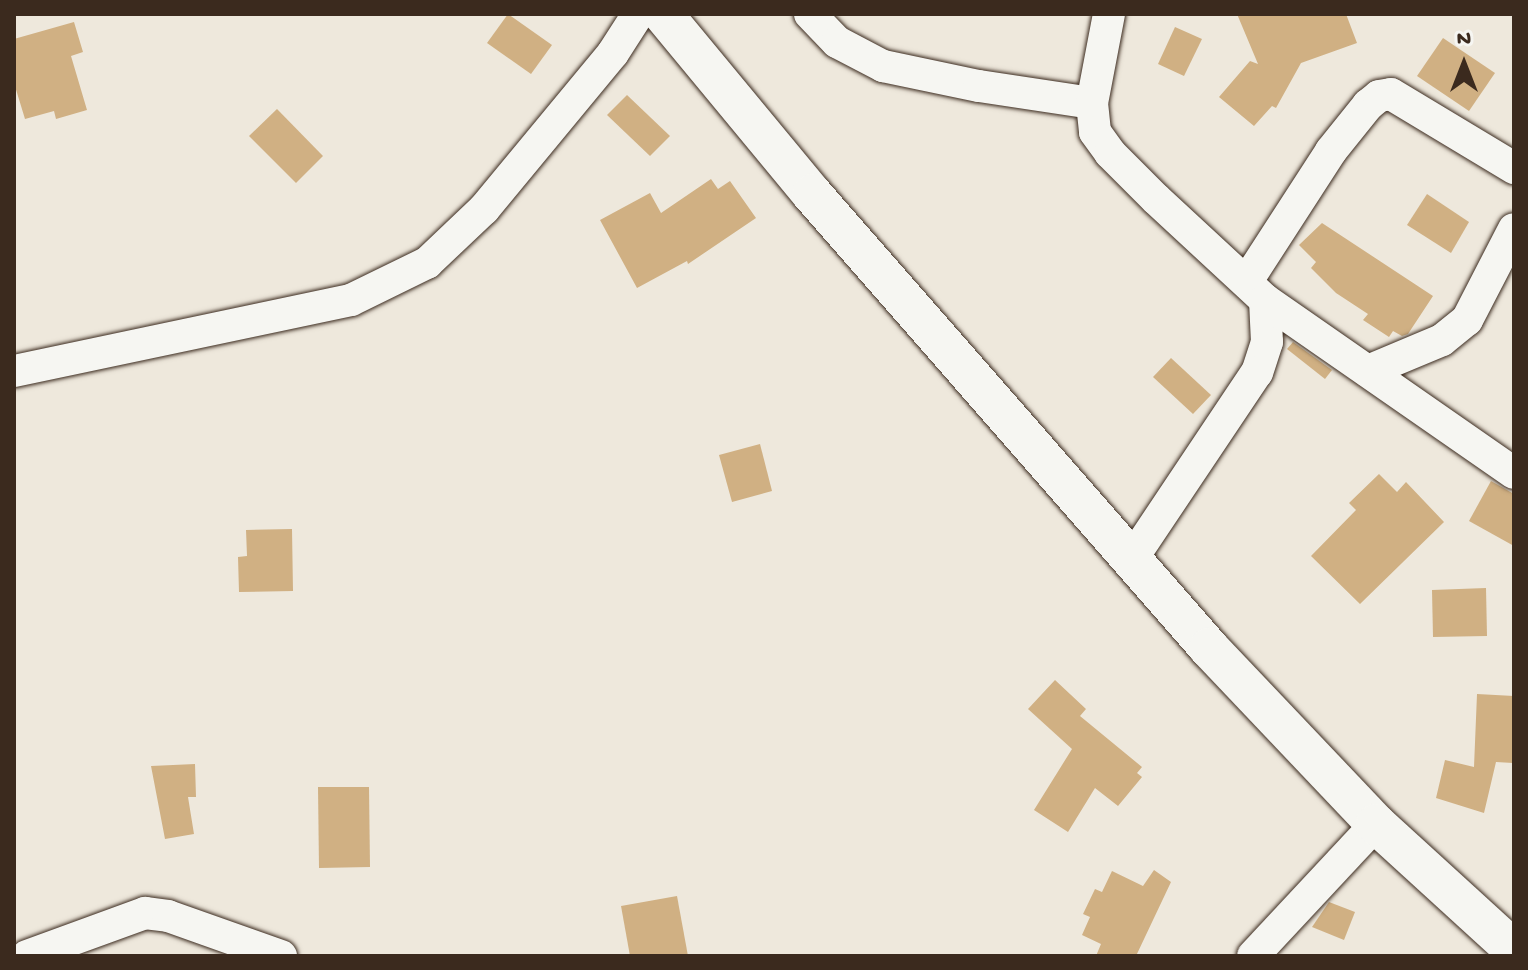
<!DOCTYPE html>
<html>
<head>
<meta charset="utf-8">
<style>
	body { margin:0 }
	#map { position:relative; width:1528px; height:970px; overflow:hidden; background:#eee8dc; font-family:"Gochi Hand",sans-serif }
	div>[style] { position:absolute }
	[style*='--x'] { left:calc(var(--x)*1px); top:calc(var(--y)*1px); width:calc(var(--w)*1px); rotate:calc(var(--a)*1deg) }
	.building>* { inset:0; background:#d0b083 }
	.roads { filter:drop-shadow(0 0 2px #3b2a1e) drop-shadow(0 0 2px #3b2a1e) }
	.minor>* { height:32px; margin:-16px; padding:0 16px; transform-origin:16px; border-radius:16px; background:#f6f6f2 }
	.tertiary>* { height:40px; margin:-20px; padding:0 20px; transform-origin:20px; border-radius:20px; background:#f6f6f2 }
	span { translate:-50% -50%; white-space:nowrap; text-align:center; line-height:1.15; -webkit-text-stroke:7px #f6f6f2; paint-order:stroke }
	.frame { position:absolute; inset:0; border:16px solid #3b2a1e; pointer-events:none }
	.north { position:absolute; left:1424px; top:24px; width:80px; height:80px; -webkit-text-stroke:6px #f6f6f2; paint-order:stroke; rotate:0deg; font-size:22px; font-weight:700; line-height:32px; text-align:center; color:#3b2a1e }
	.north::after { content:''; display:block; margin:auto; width:28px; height:36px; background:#3b2a1e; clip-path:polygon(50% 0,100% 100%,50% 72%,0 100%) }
</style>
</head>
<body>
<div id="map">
	<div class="building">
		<i style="clip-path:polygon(508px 14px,552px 45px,531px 74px,487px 43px)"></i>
		<i style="clip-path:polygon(1237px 14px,1346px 14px,1357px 43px,1301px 63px,1276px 108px,1272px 106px,1254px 126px,1219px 97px,1250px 61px,1258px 64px)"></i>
		<i style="clip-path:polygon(74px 22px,83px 52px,71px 56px,87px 110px,56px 119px,54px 111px,25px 119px,14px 83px,14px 39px)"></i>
		<i style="clip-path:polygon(1175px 27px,1202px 39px,1184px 76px,1158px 64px)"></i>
		<i style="clip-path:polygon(1443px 38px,1495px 73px,1469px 111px,1417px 76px)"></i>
		<i style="clip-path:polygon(627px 95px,670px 136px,650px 156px,607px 115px)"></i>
		<i style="clip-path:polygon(277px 109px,323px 156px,296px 183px,249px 136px)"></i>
		<i style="clip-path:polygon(711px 179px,718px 189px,730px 181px,756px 218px,688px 264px,687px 261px,637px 288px,600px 220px,650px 193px,661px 213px)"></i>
		<i style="clip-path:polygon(1427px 194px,1469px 222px,1451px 253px,1407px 225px)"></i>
		<i style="clip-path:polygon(1322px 223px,1433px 296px,1408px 334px,1402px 336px,1393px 331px,1389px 337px,1363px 320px,1368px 314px,1336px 293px,1311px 268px,1316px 262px,1299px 245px)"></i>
		<i style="clip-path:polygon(1293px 342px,1332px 370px,1325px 379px,1287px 349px)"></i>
		<i style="clip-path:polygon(1171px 358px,1211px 395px,1193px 414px,1153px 377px)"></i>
		<i style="clip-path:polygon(760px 444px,772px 491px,732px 502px,719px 455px)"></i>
		<i style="clip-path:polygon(1379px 474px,1397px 492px,1406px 482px,1444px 522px,1360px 604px,1311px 556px,1356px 510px,1349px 503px)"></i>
		<i style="clip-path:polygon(1491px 481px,1514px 494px,1514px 546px,1469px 521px)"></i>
		<i style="clip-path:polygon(292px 529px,293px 591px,239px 592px,238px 557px,247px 556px,246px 530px)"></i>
		<i style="clip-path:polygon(1486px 588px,1487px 636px,1433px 637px,1432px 590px)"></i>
		<i style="clip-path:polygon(1055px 680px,1086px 709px,1080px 716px,1142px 767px,1137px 773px,1142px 777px,1118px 806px,1095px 788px,1068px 832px,1034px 810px,1072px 749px,1028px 709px)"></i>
		<i style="clip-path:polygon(1477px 694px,1514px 696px,1513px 763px,1496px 762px,1484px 813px,1436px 798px,1445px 760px,1474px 767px)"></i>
		<i style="clip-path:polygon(195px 764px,196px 797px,188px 797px,194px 834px,165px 839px,151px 766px)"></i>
		<i style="clip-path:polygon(318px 787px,369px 787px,370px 867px,319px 868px)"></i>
		<i style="clip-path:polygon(1154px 870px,1171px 882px,1136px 956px,1096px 956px,1101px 944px,1082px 935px,1090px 917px,1083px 914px,1095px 889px,1102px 892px,1112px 871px,1143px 886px)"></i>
		<i style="clip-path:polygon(677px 896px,688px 956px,630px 956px,621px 906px)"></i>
		<i style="clip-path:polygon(1329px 902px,1355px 912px,1344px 940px,1312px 927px)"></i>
	</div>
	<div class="roads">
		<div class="minor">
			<i style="--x:810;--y:14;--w:39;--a:46"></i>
			<i style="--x:837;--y:42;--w:52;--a:27.6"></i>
			<i style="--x:883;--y:66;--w:98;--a:11.8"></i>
			<i style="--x:979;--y:86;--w:114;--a:8.6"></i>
			<i style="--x:1109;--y:14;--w:91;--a:100.8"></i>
			<i style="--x:1092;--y:103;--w:29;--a:84"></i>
			<i style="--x:1095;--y:132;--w:26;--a:54"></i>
			<i style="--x:1110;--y:153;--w:65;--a:45"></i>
			<i style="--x:1156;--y:199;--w:149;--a:42.8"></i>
			<i style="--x:1265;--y:300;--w:42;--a:87.3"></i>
			<i style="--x:1267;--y:342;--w:32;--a:108"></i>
			<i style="--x:1257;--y:372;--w:223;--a:123.8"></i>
			<i style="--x:1247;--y:281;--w:155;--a:-57.1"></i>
			<i style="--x:1331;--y:151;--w:59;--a:-51.2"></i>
			<i style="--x:1368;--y:105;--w:14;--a:-39"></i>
			<i style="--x:1379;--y:96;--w:12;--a:-9"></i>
			<i style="--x:1391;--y:94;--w:144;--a:31"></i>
			<i style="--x:1265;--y:300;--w:303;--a:34.8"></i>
			<i style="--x:14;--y:371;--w:344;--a:-11.9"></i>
			<i style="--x:351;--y:300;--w:85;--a:-26"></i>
			<i style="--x:427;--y:263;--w:79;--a:-43.5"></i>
			<i style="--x:484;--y:209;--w:202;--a:-50.4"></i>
			<i style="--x:613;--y:53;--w:46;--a:-57.3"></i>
			<i style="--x:1368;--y:371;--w:80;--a:-22.7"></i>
			<i style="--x:1442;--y:340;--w:32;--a:-39"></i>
			<i style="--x:1467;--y:320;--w:102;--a:-62.7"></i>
			<i style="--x:27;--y:956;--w:126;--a:-20"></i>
			<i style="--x:145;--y:913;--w:23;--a:7"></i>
			<i style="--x:168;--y:916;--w:120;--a:19.5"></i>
			<i style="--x:1253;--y:956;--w:180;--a:-47"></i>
		</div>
		<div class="tertiary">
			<i style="--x:663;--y:14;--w:234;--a:50.4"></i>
			<i style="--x:812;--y:194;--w:603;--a:48.83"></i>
			<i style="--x:1209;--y:648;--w:243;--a:46.5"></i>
			<i style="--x:1376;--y:824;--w:187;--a:42.4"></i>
		</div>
	</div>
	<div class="frame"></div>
	<div class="north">N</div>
</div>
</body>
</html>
